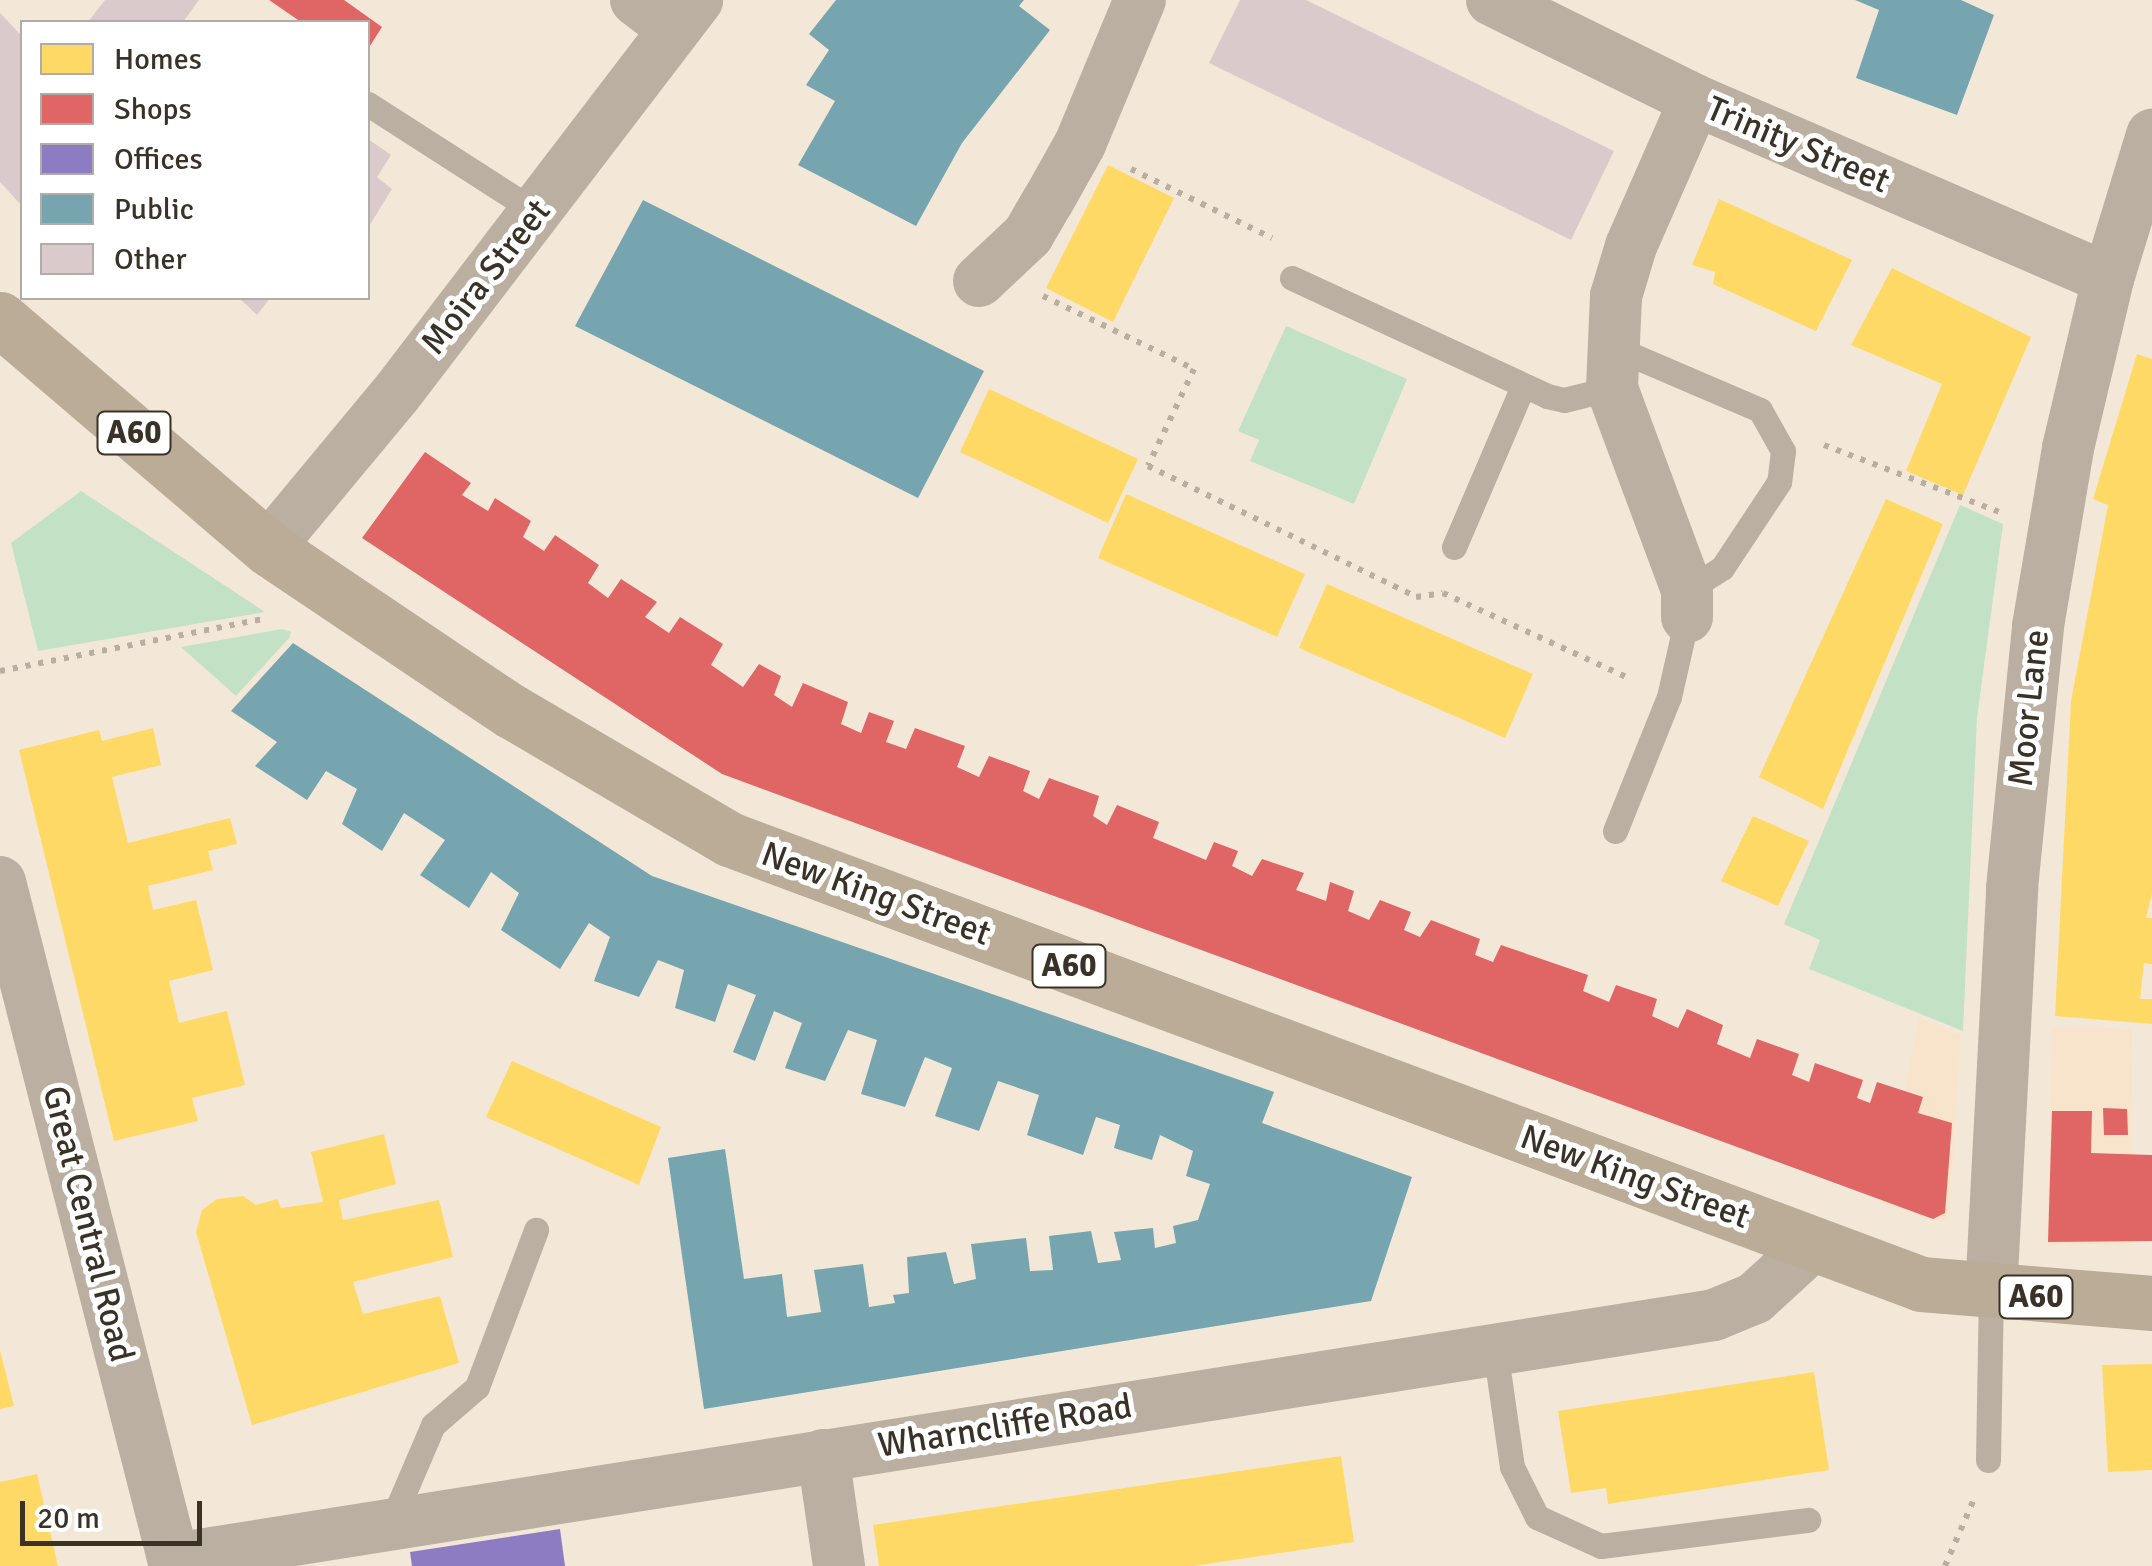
<!DOCTYPE html>
<html>
<head>
<meta charset="utf-8">
<style>
	body { margin:0 }
	#map { position:relative; width:2152px; height:1566px; overflow:hidden; background:#f3e8d8; font-family:Signika,sans-serif }
	div>[style] { position:absolute }
	[style*='--x'] { left:calc(var(--x)*1px); top:calc(var(--y)*1px); width:calc(var(--w)*1px); rotate:calc(var(--a)*1deg) }
	.built>* { inset:0; background:#f7e4ca }
	.green>* { inset:0; background:#c3e1c5 }
	.homes>* { inset:0; background:#ffd966 }
	.shops>* { inset:0; background:#e06666 }
	.offices>* { inset:0; background:#8e7cc3 }
	.public>* { inset:0; background:#76a5af }
	.building>* { inset:0; background:#dacacb }
	.path>* { height:6px; margin-top:-3px; transform-origin:0; background:repeating-linear-gradient(90deg,#b8aea2 0 5px,transparent 0 13px) }
	.lane>* { height:25px; margin:-12.5px; padding:0 12.5px; transform-origin:12.5px; border-radius:12.5px; background:#bbafa1 }
	.street>* { height:52px; margin:-26px; padding:0 26px; transform-origin:26px; border-radius:26px; background:#bbafa1 }
	.primary>* { height:55px; margin:-27.5px; padding:0 27.5px; transform-origin:27.5px; border-radius:27.5px; background:#bbac98 }
	span { translate:-50% -50%; white-space:nowrap; text-align:center; line-height:1.15; -webkit-text-stroke:10px #fff; paint-order:stroke }
	.shield-label span { padding:2px 8px; background:#fff; border:2px solid; border-radius:8px; -webkit-text-stroke-width:0 }
	.shield-label { font-size:32px; color:#3a3227; font-weight:700 }
	.street-label { font-size:35px; color:#3a3227 }
	.legend { position:absolute; left:20px; top:20px; width:350px; height:280px; box-sizing:border-box; background:#fff; border:2px solid #b0ada9; margin:0; padding:12px 18px; list-style:none; font-size:30px; color:#3a3227 }
	.legend li { display:flex; align-items:center; gap:20px; height:50px }
	.legend b { width:50px; border:2px solid #b0ada9 }
	.scale { position:absolute; left:20px; top:1501px; width:182px; height:45px; box-sizing:border-box; border:5px solid #3a3227; border-top:0; padding-left:12px; font-size:30px; line-height:35px; white-space:nowrap; color:#3a3227; -webkit-text-stroke:8px #fff; paint-order:stroke }
</style>
</head>
<body>
<div id="map">
	<div class="built">
		<i style="clip-path:polygon(1919px 1019px,1961px 1035px,1949px 1217px,1942px 1222px,1883px 1204px)"></i>
		<i style="clip-path:polygon(2052px 1027px,2132px 1029px,2131px 1245px,2047px 1245px)"></i>
	</div>
	<div class="green">
		<i style="clip-path:polygon(1286px 326px,1407px 379px,1354px 504px,1250px 461px,1259px 440px,1238px 431px)"></i>
		<i style="clip-path:polygon(81px 491px,265px 612px,38px 651px,11px 543px)"></i>
		<i style="clip-path:polygon(1960px 505px,2003px 524px,1977px 718px,1963px 1031px,1809px 969px,1820px 940px,1784px 924px)"></i>
		<i style="clip-path:polygon(282px 629px,291px 632px,289px 638px,236px 696px,181px 647px)"></i>
	</div>
	<div class="homes">
		<i style="clip-path:polygon(1108px 165px,1174px 198px,1113px 322px,1046px 288px)"></i>
		<i style="clip-path:polygon(1719px 199px,1852px 260px,1816px 331px,1713px 284px,1715px 272px,1692px 265px)"></i>
		<i style="clip-path:polygon(1892px 268px,2031px 337px,1963px 495px,1906px 471px,1942px 384px,1851px 345px)"></i>
		<i style="clip-path:polygon(2137px 354px,2152px 359px,2152px 894px,2146px 918px,2152px 918px,2152px 964px,2144px 963px,2140px 999px,2152px 999px,2152px 1024px,2055px 1016px,2071px 701px,2108px 505px,2093px 499px)"></i>
		<i style="clip-path:polygon(989px 389px,1138px 459px,1108px 523px,960px 452px)"></i>
		<i style="clip-path:polygon(1126px 494px,1305px 574px,1277px 637px,1098px 558px)"></i>
		<i style="clip-path:polygon(1886px 499px,1943px 524px,1823px 809px,1759px 777px)"></i>
		<i style="clip-path:polygon(1327px 584px,1533px 674px,1505px 738px,1299px 648px)"></i>
		<i style="clip-path:polygon(153px 728px,161px 765px,112px 777px,128px 843px,230px 818px,237px 844px,208px 851px,213px 870px,148px 886px,153px 910px,196px 900px,213px 970px,169px 981px,179px 1023px,227px 1011px,245px 1085px,192px 1098px,198px 1121px,114px 1141px,19px 750px,99px 730px,102px 741px)"></i>
		<i style="clip-path:polygon(1753px 816px,1809px 841px,1778px 906px,1721px 881px)"></i>
		<i style="clip-path:polygon(512px 1061px,661px 1127px,639px 1185px,486px 1117px)"></i>
		<i style="clip-path:polygon(384px 1134px,396px 1184px,339px 1200px,343px 1220px,439px 1200px,453px 1257px,353px 1282px,363px 1314px,440px 1296px,459px 1363px,252px 1425px,196px 1232px,202px 1210px,217px 1199px,243px 1196px,256px 1205px,277px 1199px,281px 1208px,323px 1202px,311px 1152px)"></i>
		<i style="clip-path:polygon(0 1350px,14px 1406px,0 1409px)"></i>
		<i style="clip-path:polygon(2152px 1364px,2152px 1470px,2108px 1472px,2102px 1365px)"></i>
		<i style="clip-path:polygon(1814px 1372px,1829px 1470px,1608px 1504px,1606px 1488px,1571px 1493px,1558px 1411px)"></i>
		<i style="clip-path:polygon(1341px 1456px,1354px 1542px,1193px 1566px,879px 1566px,873px 1525px)"></i>
		<i style="clip-path:polygon(37px 1474px,58px 1566px,0 1566px,0 1482px)"></i>
	</div>
	<div class="shops">
		<i style="clip-path:polygon(269px 0,344px 0,382px 27px,368px 49px,368px 22px,301px 22px)"></i>
		<i style="clip-path:polygon(425px 452px,471px 483px,462px 495px,488px 511px,495px 498px,531px 521px,523px 537px,544px 551px,555px 535px,599px 565px,588px 583px,608px 598px,621px 579px,657px 602px,645px 617px,669px 633px,680px 617px,723px 644px,711px 665px,743px 687px,759px 664px,781px 676px,774px 695px,792px 707px,803px 683px,848px 702px,841px 724px,861px 733px,869px 712px,894px 721px,886px 742px,906px 749px,915px 728px,965px 746px,957px 767px,979px 777px,989px 756px,1030px 771px,1023px 791px,1039px 799px,1049px 778px,1099px 796px,1093px 816px,1107px 825px,1117px 805px,1159px 822px,1153px 838px,1206px 860px,1214px 842px,1238px 851px,1232px 866px,1252px 876px,1262px 859px,1304px 873px,1296px 890px,1326px 901px,1330px 882px,1354px 891px,1348px 911px,1369px 920px,1380px 900px,1411px 912px,1404px 930px,1420px 937px,1431px 920px,1480px 939px,1475px 955px,1493px 962px,1501px 945px,1588px 975px,1583px 991px,1609px 1002px,1616px 985px,1657px 999px,1652px 1016px,1678px 1028px,1687px 1009px,1723px 1025px,1717px 1044px,1750px 1058px,1757px 1039px,1799px 1054px,1792px 1075px,1809px 1082px,1815px 1063px,1863px 1080px,1857px 1098px,1870px 1103px,1877px 1082px,1923px 1097px,1918px 1113px,1952px 1123px,1945px 1213px,1933px 1219px,722px 774px,362px 538px)"></i>
		<i style="clip-path:polygon(2103px 1108px,2127px 1109px,2128px 1135px,2104px 1135px)"></i>
		<i style="clip-path:polygon(2052px 1111px,2092px 1111px,2091px 1153px,2152px 1155px,2152px 1241px,2048px 1242px)"></i>
	</div>
	<div class="offices">
		<i style="clip-path:polygon(560px 1529px,565px 1566px,412px 1566px,410px 1552px)"></i>
	</div>
	<div class="public">
		<i style="clip-path:polygon(836px 0,1024px 0,1019px 6px,1050px 30px,962px 143px,916px 226px,798px 165px,835px 101px,806px 85px,829px 50px,809px 34px)"></i>
		<i style="clip-path:polygon(1855px 0,1961px 0,1994px 15px,1957px 115px,1856px 78px,1879px 10px)"></i>
		<i style="clip-path:polygon(643px 200px,984px 371px,918px 498px,575px 326px)"></i>
		<i style="clip-path:polygon(293px 643px,652px 876px,1274px 1092px,1262px 1123px,1412px 1177px,1371px 1301px,704px 1409px,668px 1158px,725px 1149px,744px 1279px,782px 1274px,787px 1317px,821px 1312px,814px 1270px,863px 1264px,869px 1307px,895px 1303px,893px 1295px,909px 1293px,907px 1257px,946px 1252px,954px 1284px,976px 1279px,971px 1244px,1026px 1238px,1030px 1271px,1053px 1270px,1049px 1236px,1091px 1231px,1098px 1263px,1121px 1260px,1114px 1232px,1153px 1228px,1155px 1248px,1176px 1243px,1173px 1226px,1198px 1220px,1210px 1184px,1186px 1176px,1193px 1151px,1160px 1135px,1152px 1160px,1114px 1148px,1120px 1125px,1096px 1117px,1083px 1155px,1027px 1135px,1039px 1095px,998px 1081px,979px 1131px,935px 1116px,952px 1068px,925px 1057px,905px 1107px,861px 1094px,877px 1040px,848px 1030px,825px 1081px,785px 1068px,802px 1023px,774px 1011px,755px 1061px,733px 1052px,756px 995px,728px 984px,715px 1022px,675px 1008px,684px 970px,658px 960px,639px 997px,594px 981px,610px 937px,589px 923px,560px 969px,501px 930px,519px 893px,491px 872px,469px 908px,420px 875px,445px 840px,404px 813px,382px 851px,342px 824px,357px 789px,326px 771px,307px 800px,255px 766px,277px 742px,231px 711px)"></i>
	</div>
	<div class="building">
		<i style="clip-path:polygon(105px 0,199px 0,183px 22px,88px 22px)"></i>
		<i style="clip-path:polygon(1240px 0,1306px 0,1614px 151px,1571px 240px,1209px 63px)"></i>
		<i style="clip-path:polygon(0 13px,22px 36px,22px 206px,0 182px)"></i>
		<i style="clip-path:polygon(368px 139px,391px 155px,377px 177px,392px 189px,368px 228px)"></i>
		<i style="clip-path:polygon(239px 298px,270px 298px,257px 315px)"></i>
	</div>
	<div class="path">
		<i style="--x:1131;--y:169;--w:157;--a:26.1"></i>
		<i style="--x:1043;--y:296;--w:168;--a:25.8"></i>
		<i style="--x:1194;--y:369;--w:107;--a:115.4"></i>
		<i style="--x:1148;--y:466;--w:298;--a:26"></i>
		<i style="--x:1416;--y:597;--w:27;--a:-8"></i>
		<i style="--x:1443;--y:593;--w:207;--a:24.6"></i>
		<i style="--x:1824;--y:445;--w:187;--a:20.9"></i>
		<i style="--x:0;--y:671;--w:268;--a:-11.2"></i>
		<i style="--x:1945;--y:1566;--w:73;--a:-66.6"></i>
	</div>
	<div class="lane">
		<i style="--x:368;--y:104;--w:200;--a:32.7"></i>
		<i style="--x:1292;--y:278;--w:281;--a:24.8"></i>
		<i style="--x:1547;--y:396;--w:17;--a:13"></i>
		<i style="--x:1564;--y:400;--w:49;--a:-14"></i>
		<i style="--x:1613;--y:347;--w:160;--a:23.2"></i>
		<i style="--x:1760;--y:410;--w:47;--a:60.7"></i>
		<i style="--x:1783;--y:451;--w:31;--a:97"></i>
		<i style="--x:1779;--y:482;--w:103;--a:123.5"></i>
		<i style="--x:1722;--y:568;--w:41;--a:147.8"></i>
		<i style="--x:1454;--y:547;--w:175;--a:-66.8"></i>
		<i style="--x:1615;--y:831;--w:144;--a:-68.1"></i>
		<i style="--x:1669;--y:697;--w:82;--a:-77.3"></i>
		<i style="--x:1495;--y:1349;--w:119;--a:81.8"></i>
		<i style="--x:1512;--y:1467;--w:56;--a:63.4"></i>
		<i style="--x:1537;--y:1517;--w:70;--a:24.4"></i>
		<i style="--x:1601;--y:1546;--w:209;--a:-7.2"></i>
		<i style="--x:1988;--y:1460;--w:166;--a:-89"></i>
		<i style="--x:391;--y:1523;--w:107;--a:-66.8"></i>
		<i style="--x:433;--y:1425;--w:58;--a:-40.8"></i>
		<i style="--x:477;--y:1387;--w:168;--a:-69.4"></i>
	</div>
	<div class="street">
		<i style="--x:636;--y:0;--w:48;--a:37.3"></i>
		<i style="--x:1492;--y:0;--w:226;--a:26.2"></i>
		<i style="--x:1695;--y:100;--w:450;--a:23.4"></i>
		<i style="--x:979;--y:281;--w:67;--a:-43.2"></i>
		<i style="--x:1028;--y:235;--w:39;--a:-60"></i>
		<i style="--x:1048;--y:201;--w:65;--a:-60.7"></i>
		<i style="--x:1080;--y:144;--w:156;--a:-67.4"></i>
		<i style="--x:268;--y:548;--w:200;--a:-50.3"></i>
		<i style="--x:396;--y:394;--w:496;--a:-52.6"></i>
		<i style="--x:1687;--y:617;--w:27;--a:-90"></i>
		<i style="--x:1687;--y:590;--w:215;--a:-110.4"></i>
		<i style="--x:1612;--y:388;--w:92;--a:-87.5"></i>
		<i style="--x:1616;--y:296;--w:52;--a:-73.3"></i>
		<i style="--x:1631;--y:246;--w:159;--a:-66.3"></i>
		<i style="--x:0;--y:882;--w:706;--a:75.65"></i>
		<i style="--x:1991;--y:1294;--w:407;--a:-87"></i>
		<i style="--x:2012;--y:888;--w:263;--a:-84.3"></i>
		<i style="--x:2038;--y:626;--w:181;--a:-80.4"></i>
		<i style="--x:2068;--y:448;--w:174;--a:-76.7"></i>
		<i style="--x:2108;--y:279;--w:151;--a:-73"></i>
		<i style="--x:823;--y:1455;--w:112;--a:81.8"></i>
		<i style="--x:174;--y:1559;--w:1559;--a:-9"></i>
		<i style="--x:1714;--y:1315;--w:44;--a:-22.5"></i>
		<i style="--x:1755;--y:1298;--w:80;--a:-42.5"></i>
	</div>
	<div class="primary">
		<i style="--x:0;--y:319;--w:353;--a:40.5"></i>
		<i style="--x:268;--y:548;--w:293;--a:33.9"></i>
		<i style="--x:511;--y:711;--w:253;--a:30.4"></i>
		<i style="--x:729;--y:839;--w:1272;--a:20.47"></i>
		<i style="--x:1921;--y:1284;--w:232;--a:4.7"></i>
	</div>
	<div class="shield-label">
		<span style="left:134px;top:433px">A60</span>
		<span style="left:1069px;top:966px">A60</span>
		<span style="left:2036px;top:1297px">A60</span>
	</div>
	<div class="street-label">
		<span style="left:1798px;top:145px;rotate:23deg">Trinity Street</span>
		<span style="left:486px;top:277px;rotate:-52deg">Moira Street</span>
		<span style="left:2029px;top:708px;rotate:-84deg">Moor Lane</span>
		<span style="left:876px;top:894px;rotate:20deg">New King Street</span>
		<span style="left:1635px;top:1177px;rotate:20deg">New King Street</span>
		<span style="left:88px;top:1224px;rotate:76deg">Great Central Road</span>
		<span style="left:1005px;top:1426px;rotate:-9deg">Wharncliffe Road</span>
	</div>
	<ul class="legend">
	<li><b style="height:28px;background:#ffd966"></b>Homes</li>
	<li><b style="height:28px;background:#e06666"></b>Shops</li>
	<li><b style="height:28px;background:#8e7cc3"></b>Offices</li>
	<li><b style="height:28px;background:#76a5af"></b>Public</li>
	<li><b style="height:28px;background:#dacacb"></b>Other</li>
	</ul>
	<div class="scale">20 m</div>
</div>
</body>
</html>
